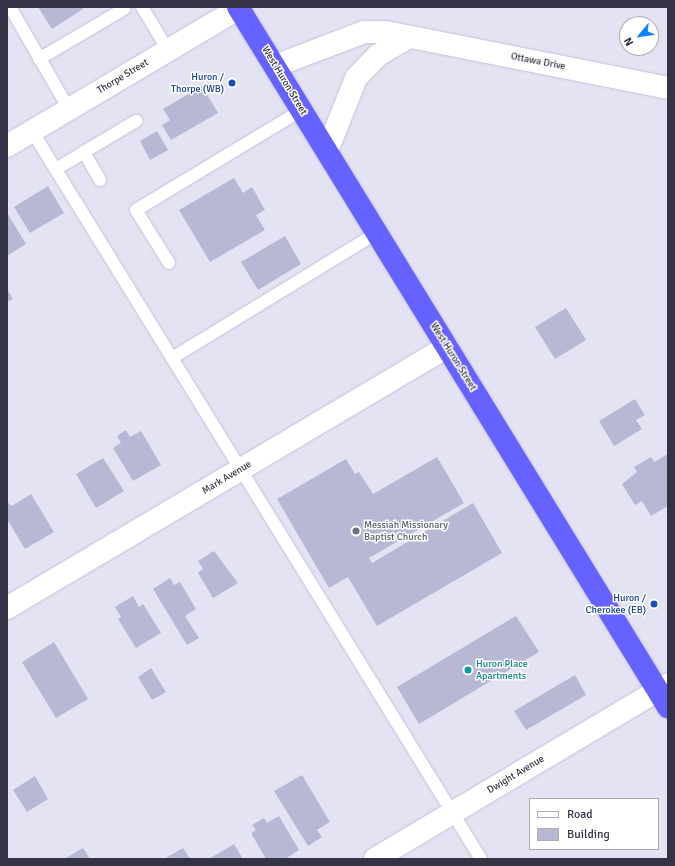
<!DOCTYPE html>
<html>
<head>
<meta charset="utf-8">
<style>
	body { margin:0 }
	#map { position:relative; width:675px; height:866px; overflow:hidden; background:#e4e3f3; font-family:Signika,sans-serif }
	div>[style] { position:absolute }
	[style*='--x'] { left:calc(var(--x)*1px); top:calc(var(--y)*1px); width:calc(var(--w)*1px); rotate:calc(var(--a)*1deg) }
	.building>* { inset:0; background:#b8b8d5 }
	.roads { filter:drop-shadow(0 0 1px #c3c2dd) drop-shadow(0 0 1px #c3c2dd) }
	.lane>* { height:12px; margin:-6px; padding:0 6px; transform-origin:6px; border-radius:6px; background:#fff }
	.street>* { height:22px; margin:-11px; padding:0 11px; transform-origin:11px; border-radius:11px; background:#fff }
	.highway>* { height:22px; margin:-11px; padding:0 11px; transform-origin:11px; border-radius:11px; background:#6662ff }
	.dots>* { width:11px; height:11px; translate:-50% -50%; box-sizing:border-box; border:2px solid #fff; border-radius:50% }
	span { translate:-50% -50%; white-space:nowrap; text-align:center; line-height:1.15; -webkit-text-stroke:3px #fff; paint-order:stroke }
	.street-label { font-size:10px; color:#333345 }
	.transit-label { font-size:10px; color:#164399 }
	.right { translate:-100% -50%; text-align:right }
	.worship-label { font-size:10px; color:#5b616d }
	.left { translate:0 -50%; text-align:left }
	.culture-label { font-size:10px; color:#0d838f }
	.frame { position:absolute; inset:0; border:8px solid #333345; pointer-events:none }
	.legend { position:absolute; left:529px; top:798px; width:130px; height:52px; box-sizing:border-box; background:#fff; border:1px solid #adadb5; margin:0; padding:5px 7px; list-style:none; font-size:12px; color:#333345 }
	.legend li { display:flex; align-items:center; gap:8px; height:20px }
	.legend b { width:20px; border:1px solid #adadb5 }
	.north { position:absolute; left:619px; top:16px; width:40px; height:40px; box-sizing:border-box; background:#fff; border:1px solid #adadb5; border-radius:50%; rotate:241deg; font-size:11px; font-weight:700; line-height:16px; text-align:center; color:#333345 }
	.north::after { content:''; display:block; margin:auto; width:14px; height:18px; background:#0e83ff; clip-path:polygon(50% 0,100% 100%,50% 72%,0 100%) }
</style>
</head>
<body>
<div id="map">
	<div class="building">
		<i style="clip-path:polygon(38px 7px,82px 7px,83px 9px,52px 29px)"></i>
		<i style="clip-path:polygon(202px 86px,218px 113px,171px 140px,162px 125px,170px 120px,163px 109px)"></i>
		<i style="clip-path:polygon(157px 131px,168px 150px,150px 160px,140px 141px)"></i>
		<i style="clip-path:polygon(234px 178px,243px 193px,252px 187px,265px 210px,256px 215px,265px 230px,210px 262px,179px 210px)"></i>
		<i style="clip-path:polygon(48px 186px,64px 213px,30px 233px,14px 207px)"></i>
		<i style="clip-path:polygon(7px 213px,26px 244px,7px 256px)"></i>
		<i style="clip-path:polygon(285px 236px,301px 264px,258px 290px,241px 262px)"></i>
		<i style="clip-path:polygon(7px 289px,13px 299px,7px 302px)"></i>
		<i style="clip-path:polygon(566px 308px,586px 340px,555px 359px,535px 327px)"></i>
		<i style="clip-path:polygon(635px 399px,645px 415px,636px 420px,642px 429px,614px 446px,599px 421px)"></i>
		<i style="clip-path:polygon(126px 430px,130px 437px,141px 431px,161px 465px,133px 481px,113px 448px,121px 443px,117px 436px)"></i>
		<i style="clip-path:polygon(668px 454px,668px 506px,651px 516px,642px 501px,635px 505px,622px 484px,637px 472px,634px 467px,651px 457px,654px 462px)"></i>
		<i style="clip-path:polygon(437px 457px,464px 503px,369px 558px,372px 563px,473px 503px,502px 553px,377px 626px,348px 577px,329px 588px,277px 499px,346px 459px,355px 474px,359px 472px,373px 494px)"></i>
		<i style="clip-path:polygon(103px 458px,124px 491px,96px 508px,76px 474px)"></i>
		<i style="clip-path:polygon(31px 494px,54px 532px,25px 549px,7px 519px,7px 502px,12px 506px)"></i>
		<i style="clip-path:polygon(214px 551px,238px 583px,213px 598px,198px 573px,203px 569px,198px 561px)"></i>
		<i style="clip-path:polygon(170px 578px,174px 585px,180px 582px,196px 609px,185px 616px,199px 638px,187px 645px,153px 589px)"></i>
		<i style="clip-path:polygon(133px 596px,139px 607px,143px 604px,161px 633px,136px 648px,118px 619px,121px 617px,115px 607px)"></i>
		<i style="clip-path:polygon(516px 616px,539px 652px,419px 724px,397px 687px)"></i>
		<i style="clip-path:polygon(54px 642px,88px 699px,56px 718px,22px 662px)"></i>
		<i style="clip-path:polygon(151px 668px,166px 692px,152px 700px,138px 677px)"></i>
		<i style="clip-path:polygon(575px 675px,586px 695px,526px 730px,514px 711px)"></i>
		<i style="clip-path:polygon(302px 775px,330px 822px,317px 830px,322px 837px,308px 846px,274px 791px)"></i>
		<i style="clip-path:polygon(35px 776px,48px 799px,27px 812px,13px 790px)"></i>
		<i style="clip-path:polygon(279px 816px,299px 850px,285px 859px,266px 859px,251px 833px,256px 830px,252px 825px,264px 818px,267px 823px)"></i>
		<i style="clip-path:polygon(234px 844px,243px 859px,209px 859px)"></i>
		<i style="clip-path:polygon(83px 848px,90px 859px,64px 859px)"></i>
		<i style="clip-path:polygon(183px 848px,190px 859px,164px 859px)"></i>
	</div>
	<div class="roads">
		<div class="lane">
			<i style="--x:10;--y:7;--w:118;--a:60"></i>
			<i style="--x:142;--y:7;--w:50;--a:58.8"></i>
			<i style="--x:39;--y:59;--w:99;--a:-30.5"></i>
			<i style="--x:32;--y:131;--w:855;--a:58.34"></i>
			<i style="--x:56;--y:169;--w:33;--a:-31"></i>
			<i style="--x:100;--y:180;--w:32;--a:-120"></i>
			<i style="--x:84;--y:152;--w:61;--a:-30.8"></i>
			<i style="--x:169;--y:263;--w:62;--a:-121.9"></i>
			<i style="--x:136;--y:210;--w:194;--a:-31.1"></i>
			<i style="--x:172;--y:358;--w:240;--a:-31.4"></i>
		</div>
		<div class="street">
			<i style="--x:275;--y:66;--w:95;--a:-20.9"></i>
			<i style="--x:364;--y:32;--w:22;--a:0"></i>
			<i style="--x:386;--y:32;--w:288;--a:11.2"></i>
			<i style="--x:7;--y:146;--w:270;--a:-30.7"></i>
			<i style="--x:327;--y:151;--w:79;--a:-68.3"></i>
			<i style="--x:356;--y:78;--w:32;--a:-46"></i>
			<i style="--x:378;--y:55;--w:34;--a:-30"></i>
			<i style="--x:7;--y:608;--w:512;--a:-30.68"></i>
			<i style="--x:375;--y:859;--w:341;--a:-30.8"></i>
		</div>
		<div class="highway">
			<i style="--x:238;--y:7;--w:822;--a:58.44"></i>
		</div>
	</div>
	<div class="dots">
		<i style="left:232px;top:83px;background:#1a4fb4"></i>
		<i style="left:356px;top:531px;background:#6b7280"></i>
		<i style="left:654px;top:604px;background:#1a4fb4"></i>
		<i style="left:468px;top:670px;background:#0f9aa8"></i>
	</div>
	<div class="street-label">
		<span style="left:538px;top:62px;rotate:11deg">Ottawa Drive</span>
		<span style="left:123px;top:77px;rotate:-31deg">Thorpe Street</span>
		<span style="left:284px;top:81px;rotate:59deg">West Huron Street</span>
		<span style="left:453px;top:357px;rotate:58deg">West Huron Street</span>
		<span style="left:227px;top:478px;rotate:-31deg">Mark Avenue</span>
		<span style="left:516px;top:775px;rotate:-31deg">Dwight Avenue</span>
	</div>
	<div class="transit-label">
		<span class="right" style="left:224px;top:83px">Huron /<br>Thorpe (WB)</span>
		<span class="right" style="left:646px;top:604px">Huron /<br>Cherokee (EB)</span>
	</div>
	<div class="worship-label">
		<span class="left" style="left:364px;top:531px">Messiah Missionary<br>Baptist Church</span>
	</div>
	<div class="culture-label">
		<span class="left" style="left:476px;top:670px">Huron Place<br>Apartments</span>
	</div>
	<div class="frame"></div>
	<ul class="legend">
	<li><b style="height:5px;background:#fff"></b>Road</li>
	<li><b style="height:11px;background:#b8b8d5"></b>Building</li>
	</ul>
	<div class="north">N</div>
</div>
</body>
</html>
